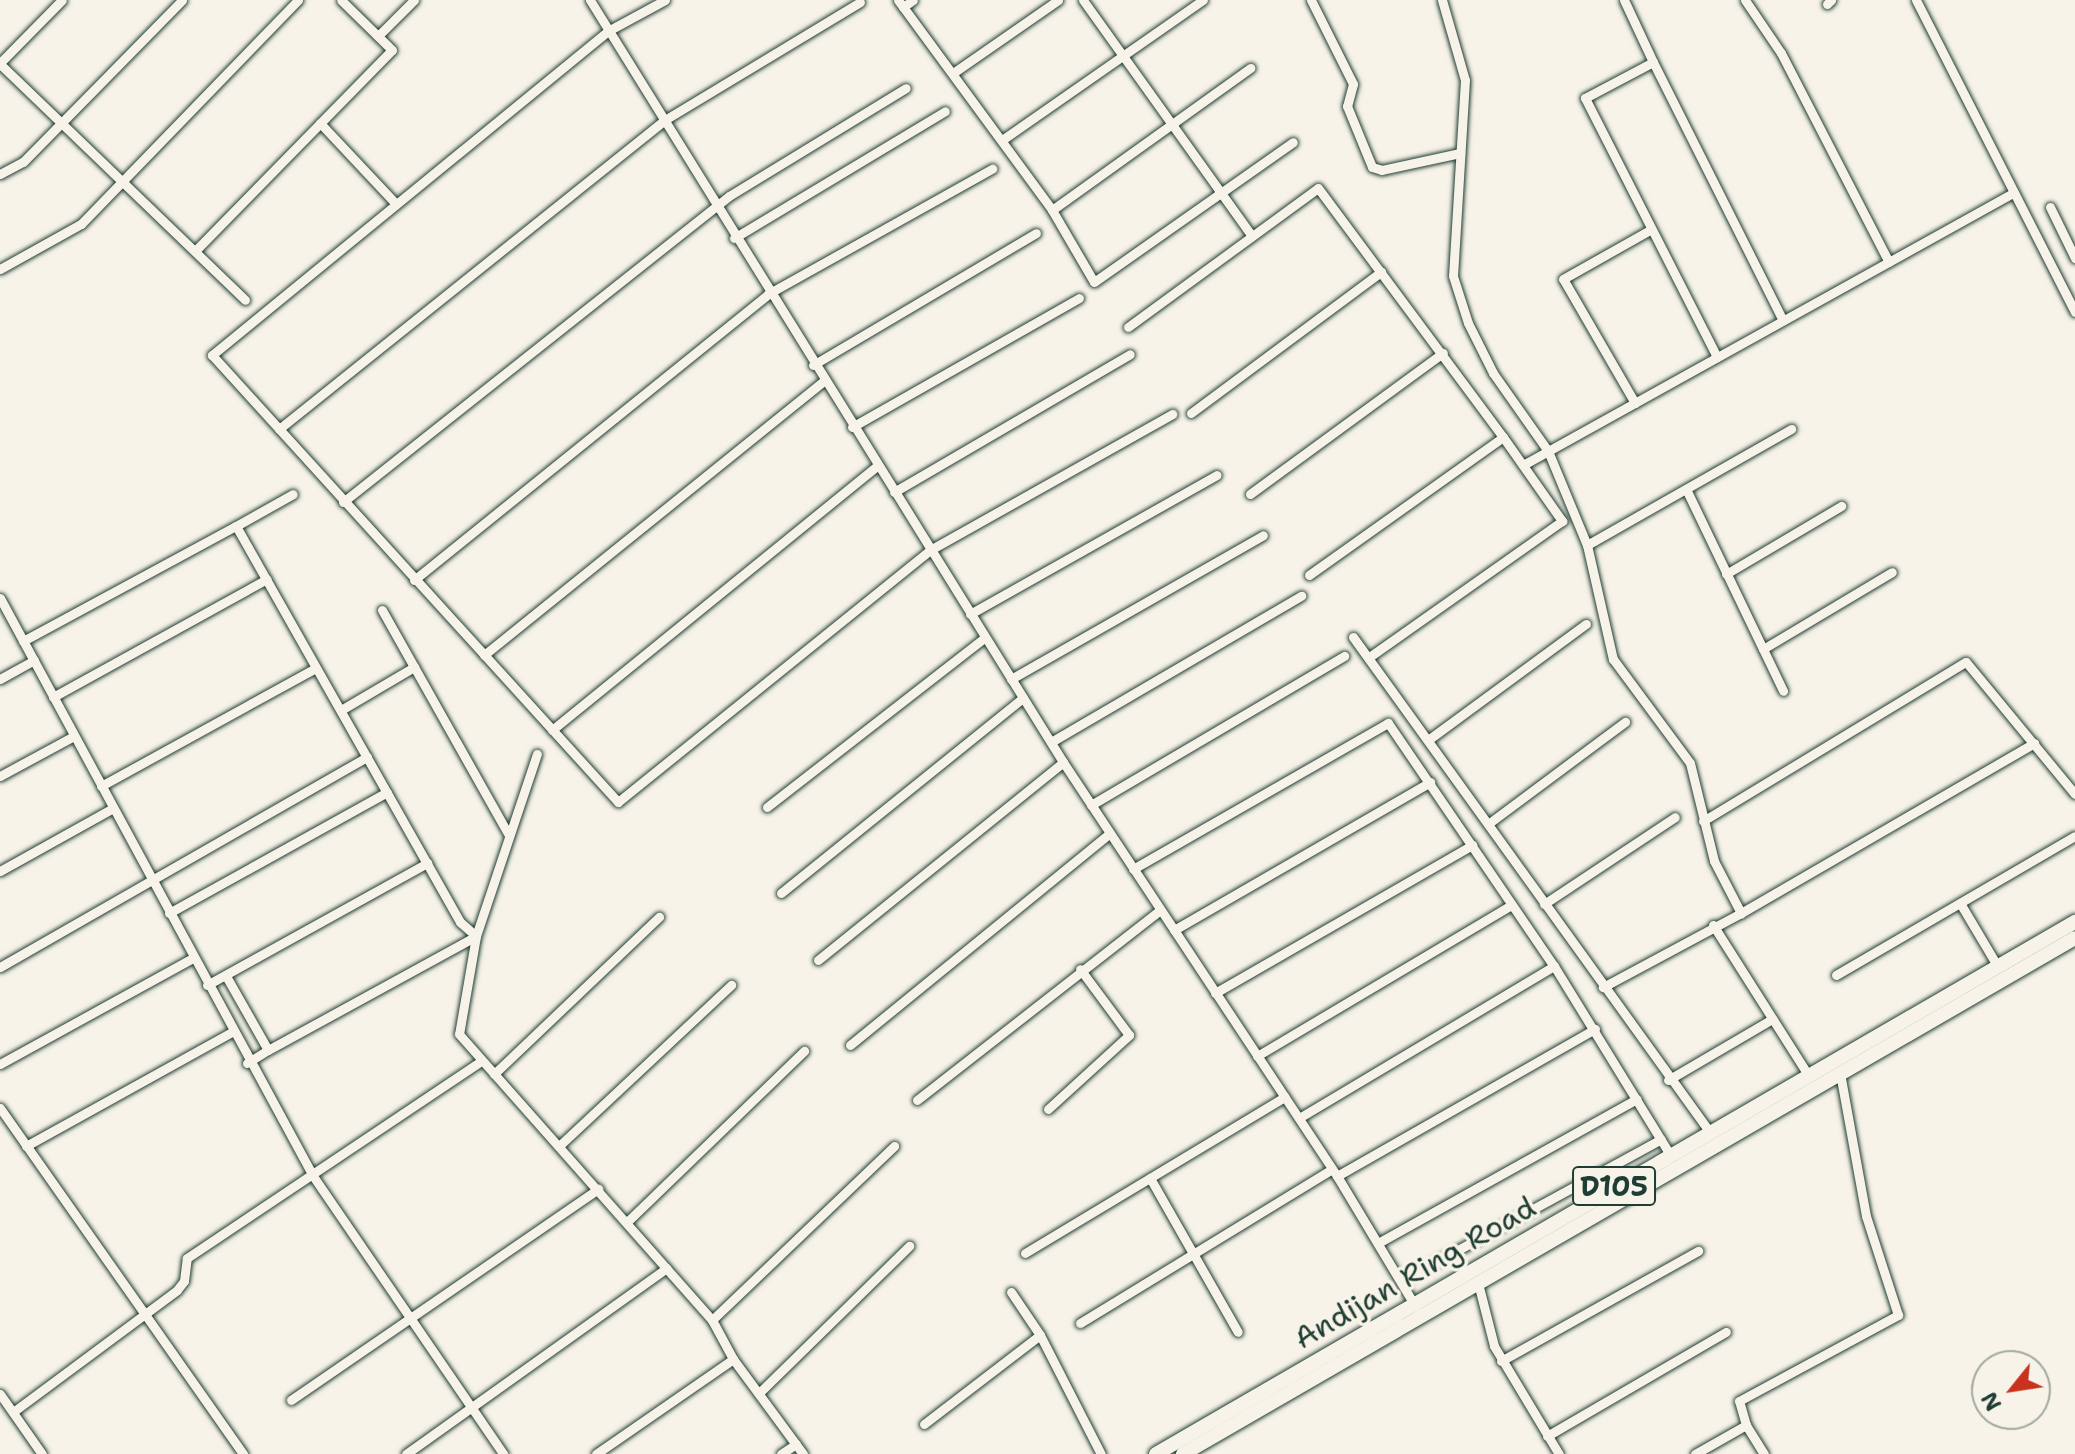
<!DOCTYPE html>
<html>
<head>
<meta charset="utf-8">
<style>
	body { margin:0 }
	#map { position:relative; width:2075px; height:1454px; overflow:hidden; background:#f7f3e8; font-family:"Shantell Sans",sans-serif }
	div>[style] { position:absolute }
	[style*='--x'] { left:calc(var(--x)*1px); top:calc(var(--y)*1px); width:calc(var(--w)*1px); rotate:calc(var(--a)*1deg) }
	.roads { filter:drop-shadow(0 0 2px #1f3d34) drop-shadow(0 0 2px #1f3d34) }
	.minor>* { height:9px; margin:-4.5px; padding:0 4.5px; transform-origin:4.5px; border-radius:4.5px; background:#f7f3e8 }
	.highway>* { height:14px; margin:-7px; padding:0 7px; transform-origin:7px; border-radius:7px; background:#f7f3e8 }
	span { translate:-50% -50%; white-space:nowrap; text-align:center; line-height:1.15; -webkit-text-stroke:7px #f7f3e8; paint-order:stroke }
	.shield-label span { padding:2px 6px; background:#f7f3e8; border:2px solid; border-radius:6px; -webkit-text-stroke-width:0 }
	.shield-label { font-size:28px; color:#1f3d34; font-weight:700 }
	.street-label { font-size:30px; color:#1f3d34 }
	.north { position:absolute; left:1971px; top:1350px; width:80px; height:80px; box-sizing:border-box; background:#f7f3e8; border:2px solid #a1aaa0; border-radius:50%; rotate:240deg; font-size:22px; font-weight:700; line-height:32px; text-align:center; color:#1f3d34 }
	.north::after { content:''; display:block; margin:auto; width:28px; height:36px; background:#c8321e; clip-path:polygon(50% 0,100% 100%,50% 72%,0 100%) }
</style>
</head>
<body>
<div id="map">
	<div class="roads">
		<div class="minor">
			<i style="--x:590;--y:0;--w:897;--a:58.17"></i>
			<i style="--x:1063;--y:762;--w:496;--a:56.5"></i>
			<i style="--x:1337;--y:1176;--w:152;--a:59"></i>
			<i style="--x:665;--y:0;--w:65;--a:151.5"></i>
			<i style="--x:608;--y:31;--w:512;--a:140.71"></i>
			<i style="--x:212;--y:355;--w:604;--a:47.75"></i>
			<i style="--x:618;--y:802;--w:401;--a:-38.9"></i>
			<i style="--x:930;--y:550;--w:278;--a:-29.3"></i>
			<i style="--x:898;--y:0;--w:260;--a:53.7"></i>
			<i style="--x:1052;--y:210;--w:83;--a:59.7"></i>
			<i style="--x:1094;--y:282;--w:243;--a:-35.1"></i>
			<i style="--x:1083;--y:0;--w:290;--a:54.4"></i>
			<i style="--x:1311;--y:0;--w:94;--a:63.4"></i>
			<i style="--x:1353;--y:84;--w:23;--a:105"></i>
			<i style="--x:1347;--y:106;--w:66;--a:67.7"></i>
			<i style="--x:1372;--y:167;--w:10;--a:17"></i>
			<i style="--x:1382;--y:170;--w:80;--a:-12.3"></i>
			<i style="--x:1442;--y:0;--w:83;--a:74"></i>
			<i style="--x:1465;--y:80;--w:196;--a:93.5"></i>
			<i style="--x:1453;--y:276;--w:49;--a:72.3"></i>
			<i style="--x:1468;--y:323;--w:56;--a:63.4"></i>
			<i style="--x:1493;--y:373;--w:95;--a:54.8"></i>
			<i style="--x:1548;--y:451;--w:102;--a:67.5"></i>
			<i style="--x:1587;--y:545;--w:117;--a:77.2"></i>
			<i style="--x:1613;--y:659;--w:129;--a:53.5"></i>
			<i style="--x:1690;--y:763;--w:101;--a:76.2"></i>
			<i style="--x:1714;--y:861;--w:59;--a:62.6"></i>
			<i style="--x:1741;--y:913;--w:157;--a:151.8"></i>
			<i style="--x:1624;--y:0;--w:68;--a:64.9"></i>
			<i style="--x:1745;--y:0;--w:64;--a:55.8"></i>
			<i style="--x:1781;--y:53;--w:235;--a:62.7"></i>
			<i style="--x:1916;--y:0;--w:350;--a:63"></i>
			<i style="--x:1827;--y:4;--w:6;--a:-45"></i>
			<i style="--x:903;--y:7;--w:12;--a:-35"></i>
			<i style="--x:378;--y:36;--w:51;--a:-45"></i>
			<i style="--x:0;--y:63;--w:88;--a:-45.5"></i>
			<i style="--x:0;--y:64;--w:340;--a:43.9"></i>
			<i style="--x:953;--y:73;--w:128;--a:-34.8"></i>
			<i style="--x:320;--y:123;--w:111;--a:46.8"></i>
			<i style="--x:1002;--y:140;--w:245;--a:-34.9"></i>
			<i style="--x:0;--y:174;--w:26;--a:-28"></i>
			<i style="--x:23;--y:162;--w:227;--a:-45.5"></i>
			<i style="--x:2050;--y:207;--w:57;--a:63.9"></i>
			<i style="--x:1052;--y:210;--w:244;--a:-35.6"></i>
			<i style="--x:734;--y:238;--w:246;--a:-31"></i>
			<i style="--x:195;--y:251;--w:281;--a:-45.6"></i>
			<i style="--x:392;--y:50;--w:71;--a:-135.6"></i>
			<i style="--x:0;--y:269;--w:93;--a:-29.1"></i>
			<i style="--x:81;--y:224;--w:312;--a:-45.9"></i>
			<i style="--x:1128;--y:327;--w:235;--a:-36.2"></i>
			<i style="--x:1318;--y:188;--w:310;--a:53.4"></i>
			<i style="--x:1717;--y:357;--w:291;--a:-117"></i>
			<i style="--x:1585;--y:98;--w:77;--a:-27.9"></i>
			<i style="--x:1653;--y:62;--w:289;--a:63.3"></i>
			<i style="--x:813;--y:365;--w:259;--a:-30.6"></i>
			<i style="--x:1635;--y:403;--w:143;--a:-120.1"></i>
			<i style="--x:1563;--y:279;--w:100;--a:-29.4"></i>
			<i style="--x:1191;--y:413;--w:237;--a:-36.6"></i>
			<i style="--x:852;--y:427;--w:261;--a:-29.6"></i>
			<i style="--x:279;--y:429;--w:492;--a:-38.7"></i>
			<i style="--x:663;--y:121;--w:230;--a:-31.1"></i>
			<i style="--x:1523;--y:465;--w:558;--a:-29.04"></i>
			<i style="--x:1686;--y:489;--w:224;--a:64.3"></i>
			<i style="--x:894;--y:492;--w:273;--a:-30.3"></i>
			<i style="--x:1250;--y:494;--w:239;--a:-36.2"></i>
			<i style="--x:343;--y:502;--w:493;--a:-38.4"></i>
			<i style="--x:729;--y:196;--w:207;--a:-31.4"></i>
			<i style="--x:236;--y:526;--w:65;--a:-29.3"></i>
			<i style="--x:1587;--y:545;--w:235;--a:-29.6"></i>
			<i style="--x:1726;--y:574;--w:134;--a:-30.6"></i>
			<i style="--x:1309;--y:575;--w:238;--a:-35.4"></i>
			<i style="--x:1503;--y:437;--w:103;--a:54.9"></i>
			<i style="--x:1562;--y:521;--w:237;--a:144.8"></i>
			<i style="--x:414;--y:580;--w:455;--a:-38.9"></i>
			<i style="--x:768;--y:294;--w:257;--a:-29.2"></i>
			<i style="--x:0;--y:598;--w:657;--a:61.56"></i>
			<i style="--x:313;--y:1176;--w:337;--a:55.6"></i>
			<i style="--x:382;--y:610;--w:257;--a:60.6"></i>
			<i style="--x:970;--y:614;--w:283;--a:-29.4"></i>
			<i style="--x:1353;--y:637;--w:609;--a:54.22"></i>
			<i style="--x:23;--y:641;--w:242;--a:-28.4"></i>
			<i style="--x:236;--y:526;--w:455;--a:60.5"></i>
			<i style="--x:460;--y:922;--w:21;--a:41"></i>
			<i style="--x:476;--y:936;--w:99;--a:99.8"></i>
			<i style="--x:459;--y:1034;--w:382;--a:48.5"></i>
			<i style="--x:712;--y:1320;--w:44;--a:61.7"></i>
			<i style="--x:733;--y:1359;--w:118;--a:53.6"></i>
			<i style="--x:1763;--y:649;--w:150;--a:-30.8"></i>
			<i style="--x:484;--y:655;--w:436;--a:-38.9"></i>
			<i style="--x:0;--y:679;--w:39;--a:-29"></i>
			<i style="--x:1011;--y:679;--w:290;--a:-29.7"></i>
			<i style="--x:53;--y:697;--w:244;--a:-28.9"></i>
			<i style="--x:341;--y:710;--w:85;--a:-30.5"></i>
			<i style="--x:552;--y:730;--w:419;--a:-39.1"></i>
			<i style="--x:1428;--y:740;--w:196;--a:-36.3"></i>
			<i style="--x:1051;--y:742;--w:290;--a:-30.3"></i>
			<i style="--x:0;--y:776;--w:84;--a:-28.4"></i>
			<i style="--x:101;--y:786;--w:245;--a:-28.8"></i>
			<i style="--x:1091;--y:805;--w:294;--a:-30.5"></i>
			<i style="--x:767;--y:807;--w:276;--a:-37.9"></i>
			<i style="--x:1703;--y:821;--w:307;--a:-31.2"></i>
			<i style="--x:1966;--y:662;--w:171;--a:50.5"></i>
			<i style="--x:1488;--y:824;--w:171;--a:-36.7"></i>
			<i style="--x:1133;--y:869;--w:294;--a:-29.8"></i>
			<i style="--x:1388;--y:723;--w:294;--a:55.7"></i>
			<i style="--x:0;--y:871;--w:129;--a:-29.1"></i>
			<i style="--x:781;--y:893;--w:311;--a:-38.9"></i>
			<i style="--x:1960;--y:903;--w:74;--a:59.3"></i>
			<i style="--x:1544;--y:904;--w:157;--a:-33.6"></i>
			<i style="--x:169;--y:913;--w:249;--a:-29"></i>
			<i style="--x:1741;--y:913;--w:339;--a:-30.1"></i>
			<i style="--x:1713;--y:925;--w:179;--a:57.6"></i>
			<i style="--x:1174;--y:930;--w:296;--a:-30"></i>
			<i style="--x:818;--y:960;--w:315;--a:-38.9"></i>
			<i style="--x:0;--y:967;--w:423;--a:-29.8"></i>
			<i style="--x:1836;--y:975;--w:276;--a:-30.2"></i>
			<i style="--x:226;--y:976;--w:85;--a:60.4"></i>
			<i style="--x:268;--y:1050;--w:237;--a:-28.7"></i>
			<i style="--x:476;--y:936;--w:192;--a:-71.5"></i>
			<i style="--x:207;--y:985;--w:252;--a:-29"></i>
			<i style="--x:1215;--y:993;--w:297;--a:-29.9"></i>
			<i style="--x:850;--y:1045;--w:334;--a:-39.2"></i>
			<i style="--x:1257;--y:1056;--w:295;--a:-30.7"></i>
			<i style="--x:247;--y:1063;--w:25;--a:-32"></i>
			<i style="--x:0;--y:1064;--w:220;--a:-28.8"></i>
			<i style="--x:494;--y:1074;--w:228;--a:-43.6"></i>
			<i style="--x:1668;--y:1080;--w:121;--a:-30.4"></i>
			<i style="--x:917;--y:1100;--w:308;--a:-38"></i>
			<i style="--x:0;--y:1108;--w:423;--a:54.9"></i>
			<i style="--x:1048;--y:1109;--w:110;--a:-42.4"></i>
			<i style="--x:1129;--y:1035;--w:82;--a:-126.6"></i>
			<i style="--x:1299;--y:1118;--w:297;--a:-30.8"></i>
			<i style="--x:1554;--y:966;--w:220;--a:58.4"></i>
			<i style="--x:26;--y:1146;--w:235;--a:-29"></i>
			<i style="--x:559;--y:1146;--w:236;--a:-43.1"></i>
			<i style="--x:1337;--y:1176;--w:297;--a:-29.7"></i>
			<i style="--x:1150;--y:1178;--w:177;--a:60.3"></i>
			<i style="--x:628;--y:1221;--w:245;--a:-44"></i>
			<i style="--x:1378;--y:1243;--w:296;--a:-29.1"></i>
			<i style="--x:1025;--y:1253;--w:303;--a:-31"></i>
			<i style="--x:1401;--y:1281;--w:296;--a:-28.6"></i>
			<i style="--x:1478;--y:1283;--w:65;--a:75.7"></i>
			<i style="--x:1494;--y:1346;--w:126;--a:59"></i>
			<i style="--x:1011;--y:1292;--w:52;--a:56"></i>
			<i style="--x:1040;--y:1335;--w:134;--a:62.9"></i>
			<i style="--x:712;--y:1320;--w:252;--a:-43.7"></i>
			<i style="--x:1080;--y:1323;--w:295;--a:-31.4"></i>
			<i style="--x:1501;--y:1361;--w:226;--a:-29.2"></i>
			<i style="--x:760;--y:1392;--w:209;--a:-44.4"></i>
			<i style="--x:0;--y:1394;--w:73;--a:55"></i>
			<i style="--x:291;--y:1400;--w:373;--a:-34.5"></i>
			<i style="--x:13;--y:1412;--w:204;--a:-36.6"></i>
			<i style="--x:177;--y:1290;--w:11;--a:-52"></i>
			<i style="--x:184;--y:1281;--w:23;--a:-83"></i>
			<i style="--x:187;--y:1258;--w:354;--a:-33.8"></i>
			<i style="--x:924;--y:1424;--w:146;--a:-37.5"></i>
			<i style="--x:1547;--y:1436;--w:207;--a:-30.2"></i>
			<i style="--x:406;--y:1454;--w:320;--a:-35.5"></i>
			<i style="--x:596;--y:1454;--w:167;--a:-34.7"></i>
			<i style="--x:781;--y:1454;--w:18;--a:-34"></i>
			<i style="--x:1695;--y:1454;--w:59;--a:-29.6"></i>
			<i style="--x:1764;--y:1454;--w:34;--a:-122"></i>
			<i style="--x:1746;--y:1425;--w:25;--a:-106"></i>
			<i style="--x:1739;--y:1401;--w:181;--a:-28.4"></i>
			<i style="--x:1898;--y:1315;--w:104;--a:-107.9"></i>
			<i style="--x:1866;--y:1216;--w:145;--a:-100.3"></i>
		</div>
		<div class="highway">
			<i style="--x:1156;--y:1454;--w:1062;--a:-30.07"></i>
			<i style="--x:1183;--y:1454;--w:1030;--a:-30.05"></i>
		</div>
	</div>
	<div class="shield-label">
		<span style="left:1614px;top:1186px">D105</span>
	</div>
	<div class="street-label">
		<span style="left:1415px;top:1273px;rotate:-30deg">Andijan Ring Road</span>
	</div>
	<div class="north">N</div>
</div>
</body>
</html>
